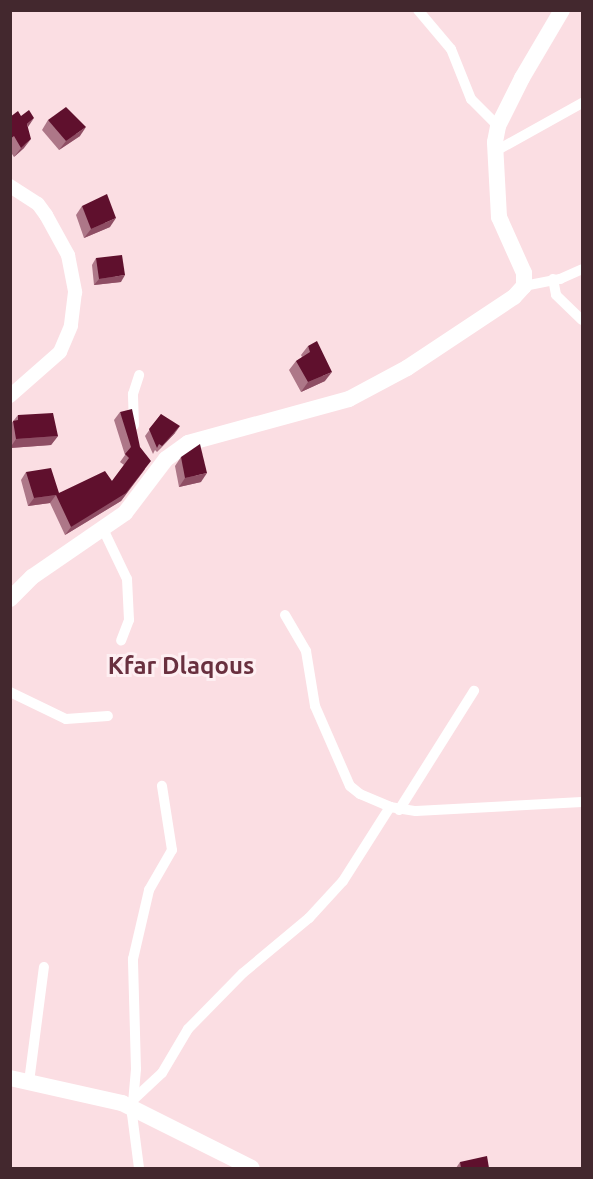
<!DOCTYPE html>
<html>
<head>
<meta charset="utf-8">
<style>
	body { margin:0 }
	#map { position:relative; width:593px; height:1179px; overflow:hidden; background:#fbdee3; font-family:Ubuntu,sans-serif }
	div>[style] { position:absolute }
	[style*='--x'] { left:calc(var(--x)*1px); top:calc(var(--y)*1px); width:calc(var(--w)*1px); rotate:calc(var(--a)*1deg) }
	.minor>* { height:10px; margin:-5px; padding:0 5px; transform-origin:5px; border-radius:5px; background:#fff }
	.tertiary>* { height:14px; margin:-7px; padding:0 7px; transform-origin:7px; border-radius:7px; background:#fff }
	.secondary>* { height:16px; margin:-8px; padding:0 8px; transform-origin:8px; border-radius:8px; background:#fff }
	.wall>* { inset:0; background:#ad7788 }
	.shaded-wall>* { inset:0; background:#8e4e64 }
	.building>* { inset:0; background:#5f102d }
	span { translate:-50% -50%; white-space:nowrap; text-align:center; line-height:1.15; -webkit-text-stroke:6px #feeff2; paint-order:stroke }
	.quarter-label { font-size:24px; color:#69303f; font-weight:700 }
	.frame { position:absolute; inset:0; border:12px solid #43282e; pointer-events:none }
</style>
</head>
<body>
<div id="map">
	<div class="minor">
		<i style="--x:418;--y:10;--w:51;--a:49.8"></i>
		<i style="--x:451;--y:49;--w:54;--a:68.2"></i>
		<i style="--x:471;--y:99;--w:38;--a:45"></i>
		<i style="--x:494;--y:152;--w:101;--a:-29.1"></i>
		<i style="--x:553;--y:279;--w:16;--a:79"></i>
		<i style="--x:556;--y:295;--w:36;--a:44"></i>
		<i style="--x:524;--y:286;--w:37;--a:-11"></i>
		<i style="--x:560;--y:279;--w:24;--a:-24"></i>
		<i style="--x:134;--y:425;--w:31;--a:-92"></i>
		<i style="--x:133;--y:394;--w:20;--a:-72"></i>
		<i style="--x:103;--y:529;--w:55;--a:64.4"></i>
		<i style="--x:127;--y:579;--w:41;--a:87.2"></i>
		<i style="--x:129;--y:620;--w:22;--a:111"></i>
		<i style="--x:285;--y:615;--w:42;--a:59.7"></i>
		<i style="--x:306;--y:651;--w:56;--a:80.7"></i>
		<i style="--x:315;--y:706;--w:87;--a:66.4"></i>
		<i style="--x:350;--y:786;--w:13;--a:39"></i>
		<i style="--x:360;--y:794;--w:33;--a:23"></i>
		<i style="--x:390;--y:807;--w:26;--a:9"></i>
		<i style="--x:416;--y:811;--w:166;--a:-3.1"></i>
		<i style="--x:10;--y:692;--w:62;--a:25.7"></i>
		<i style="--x:66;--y:719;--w:42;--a:-4.1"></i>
		<i style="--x:399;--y:810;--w:141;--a:-57.8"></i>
		<i style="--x:29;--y:1082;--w:116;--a:-82.6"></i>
		<i style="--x:134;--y:1099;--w:38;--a:-43"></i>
		<i style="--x:162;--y:1073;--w:51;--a:-59.4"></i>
		<i style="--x:188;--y:1029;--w:78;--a:-45.5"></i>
		<i style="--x:243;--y:973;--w:86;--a:-39.8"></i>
		<i style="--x:309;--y:918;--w:50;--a:-47.4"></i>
		<i style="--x:343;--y:881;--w:88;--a:-57.6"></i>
		<i style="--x:139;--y:1168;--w:54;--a:-97.4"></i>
		<i style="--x:132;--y:1114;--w:45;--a:-84.9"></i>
		<i style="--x:136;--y:1069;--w:110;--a:-91.6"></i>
		<i style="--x:133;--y:959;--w:71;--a:-76.9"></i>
		<i style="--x:149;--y:890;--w:46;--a:-60.1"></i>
		<i style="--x:172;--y:850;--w:65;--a:-98.9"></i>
	</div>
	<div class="tertiary">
		<i style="--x:10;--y:186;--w:33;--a:33"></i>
		<i style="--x:38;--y:204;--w:14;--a:54"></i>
		<i style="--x:46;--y:215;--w:46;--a:61.2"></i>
		<i style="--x:68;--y:255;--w:38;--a:79"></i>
		<i style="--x:75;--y:292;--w:34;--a:97"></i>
		<i style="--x:71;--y:326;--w:28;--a:113"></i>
		<i style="--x:60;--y:352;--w:67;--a:138.7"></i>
	</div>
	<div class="secondary">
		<i style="--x:10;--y:599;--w:31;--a:-45"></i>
		<i style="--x:32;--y:577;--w:113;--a:-34.5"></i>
		<i style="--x:125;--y:513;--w:68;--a:-52.8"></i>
		<i style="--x:166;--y:459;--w:27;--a:-36"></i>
		<i style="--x:188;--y:443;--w:167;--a:-15.3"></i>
		<i style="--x:349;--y:399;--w:66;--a:-28.1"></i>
		<i style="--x:407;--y:368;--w:128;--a:-33.6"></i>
		<i style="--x:514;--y:297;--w:15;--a:-48"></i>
		<i style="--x:524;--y:286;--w:13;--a:-90"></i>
		<i style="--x:524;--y:273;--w:61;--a:-114.1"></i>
		<i style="--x:499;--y:217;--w:75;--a:-93.1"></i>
		<i style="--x:495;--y:142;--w:16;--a:-79"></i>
		<i style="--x:498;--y:126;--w:54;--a:-63.4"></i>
		<i style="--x:522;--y:78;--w:79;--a:-59.5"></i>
		<i style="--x:10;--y:1078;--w:115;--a:12.6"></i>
		<i style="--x:122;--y:1103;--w:145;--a:26.6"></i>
	</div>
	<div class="wall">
		<i style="clip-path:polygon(10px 117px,28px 127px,24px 148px,14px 157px,10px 151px)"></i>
		<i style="clip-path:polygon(48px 120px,80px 136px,59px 150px,42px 130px)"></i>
		<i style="clip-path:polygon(82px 206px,110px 227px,84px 238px,76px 215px)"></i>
		<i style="clip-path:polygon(96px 258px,121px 282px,94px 285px,92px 265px)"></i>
		<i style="clip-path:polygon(308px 346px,325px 381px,301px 392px,289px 370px,296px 361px,302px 357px,301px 355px)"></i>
		<i style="clip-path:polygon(120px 412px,145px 469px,121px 501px,65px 535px,50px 503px,28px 506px,21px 480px,26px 472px,59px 493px,112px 481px,124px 465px,120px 462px,125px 455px,114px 420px)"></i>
		<i style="clip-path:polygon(161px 414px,175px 433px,157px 452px,155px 450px,153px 454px,145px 436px)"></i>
		<i style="clip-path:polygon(18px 415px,58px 436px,51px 445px,10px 448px,10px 425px)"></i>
		<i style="clip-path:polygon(181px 457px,201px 482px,179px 487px,175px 466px)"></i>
		<i style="clip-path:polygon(460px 1162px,489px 1168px,456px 1168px)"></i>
	</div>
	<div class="shaded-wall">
		<i style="clip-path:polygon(34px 118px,28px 127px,27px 124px)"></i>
		<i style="clip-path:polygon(86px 127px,80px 136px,59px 150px,66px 141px)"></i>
		<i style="clip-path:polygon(31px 139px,24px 148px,14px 157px,21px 148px)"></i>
		<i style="clip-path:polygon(116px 218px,110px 227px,84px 238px,91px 229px)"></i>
		<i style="clip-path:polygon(125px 275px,121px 282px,94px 285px,99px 279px)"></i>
		<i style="clip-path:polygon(332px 372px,325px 381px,301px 392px,308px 382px)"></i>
		<i style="clip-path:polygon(180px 426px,175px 433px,157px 452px,162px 446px)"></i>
		<i style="clip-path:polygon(58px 436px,51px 445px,10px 448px,16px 439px)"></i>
		<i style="clip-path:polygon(145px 469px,121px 501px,65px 535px,71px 527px)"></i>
		<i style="clip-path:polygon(207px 473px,201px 482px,179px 487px,185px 478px)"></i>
		<i style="clip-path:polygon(56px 495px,50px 503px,28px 506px,34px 498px)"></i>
	</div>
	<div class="building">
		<i style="clip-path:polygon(66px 107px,86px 127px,66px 141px,48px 120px)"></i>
		<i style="clip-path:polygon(29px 110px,34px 118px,27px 124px,31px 139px,21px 148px,14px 136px,10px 139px,10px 117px,18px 111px,21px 116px)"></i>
		<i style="clip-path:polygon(107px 194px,116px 218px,91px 229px,82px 206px)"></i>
		<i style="clip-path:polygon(122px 255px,125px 275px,99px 279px,96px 258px)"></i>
		<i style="clip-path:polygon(317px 341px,332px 372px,308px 382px,296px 361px,310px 352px,308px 346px)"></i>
		<i style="clip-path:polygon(132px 409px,140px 447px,151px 461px,126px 493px,71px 527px,56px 495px,34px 498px,26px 472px,51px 468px,59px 493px,105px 471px,112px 481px,129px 458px,125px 454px,131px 447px,120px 412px)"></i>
		<i style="clip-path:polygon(53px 413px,58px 436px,16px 439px,13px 421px,18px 420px,18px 415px)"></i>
		<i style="clip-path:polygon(161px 414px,180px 426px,162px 446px,159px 444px,157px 448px,149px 429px)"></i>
		<i style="clip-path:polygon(200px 444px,207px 473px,185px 478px,181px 457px)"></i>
		<i style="clip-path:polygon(487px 1156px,489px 1168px,461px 1168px,460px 1162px)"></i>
	</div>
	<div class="quarter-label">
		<span style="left:181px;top:666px">Kfar Dlaqous</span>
	</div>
	<div class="frame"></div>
</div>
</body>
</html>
